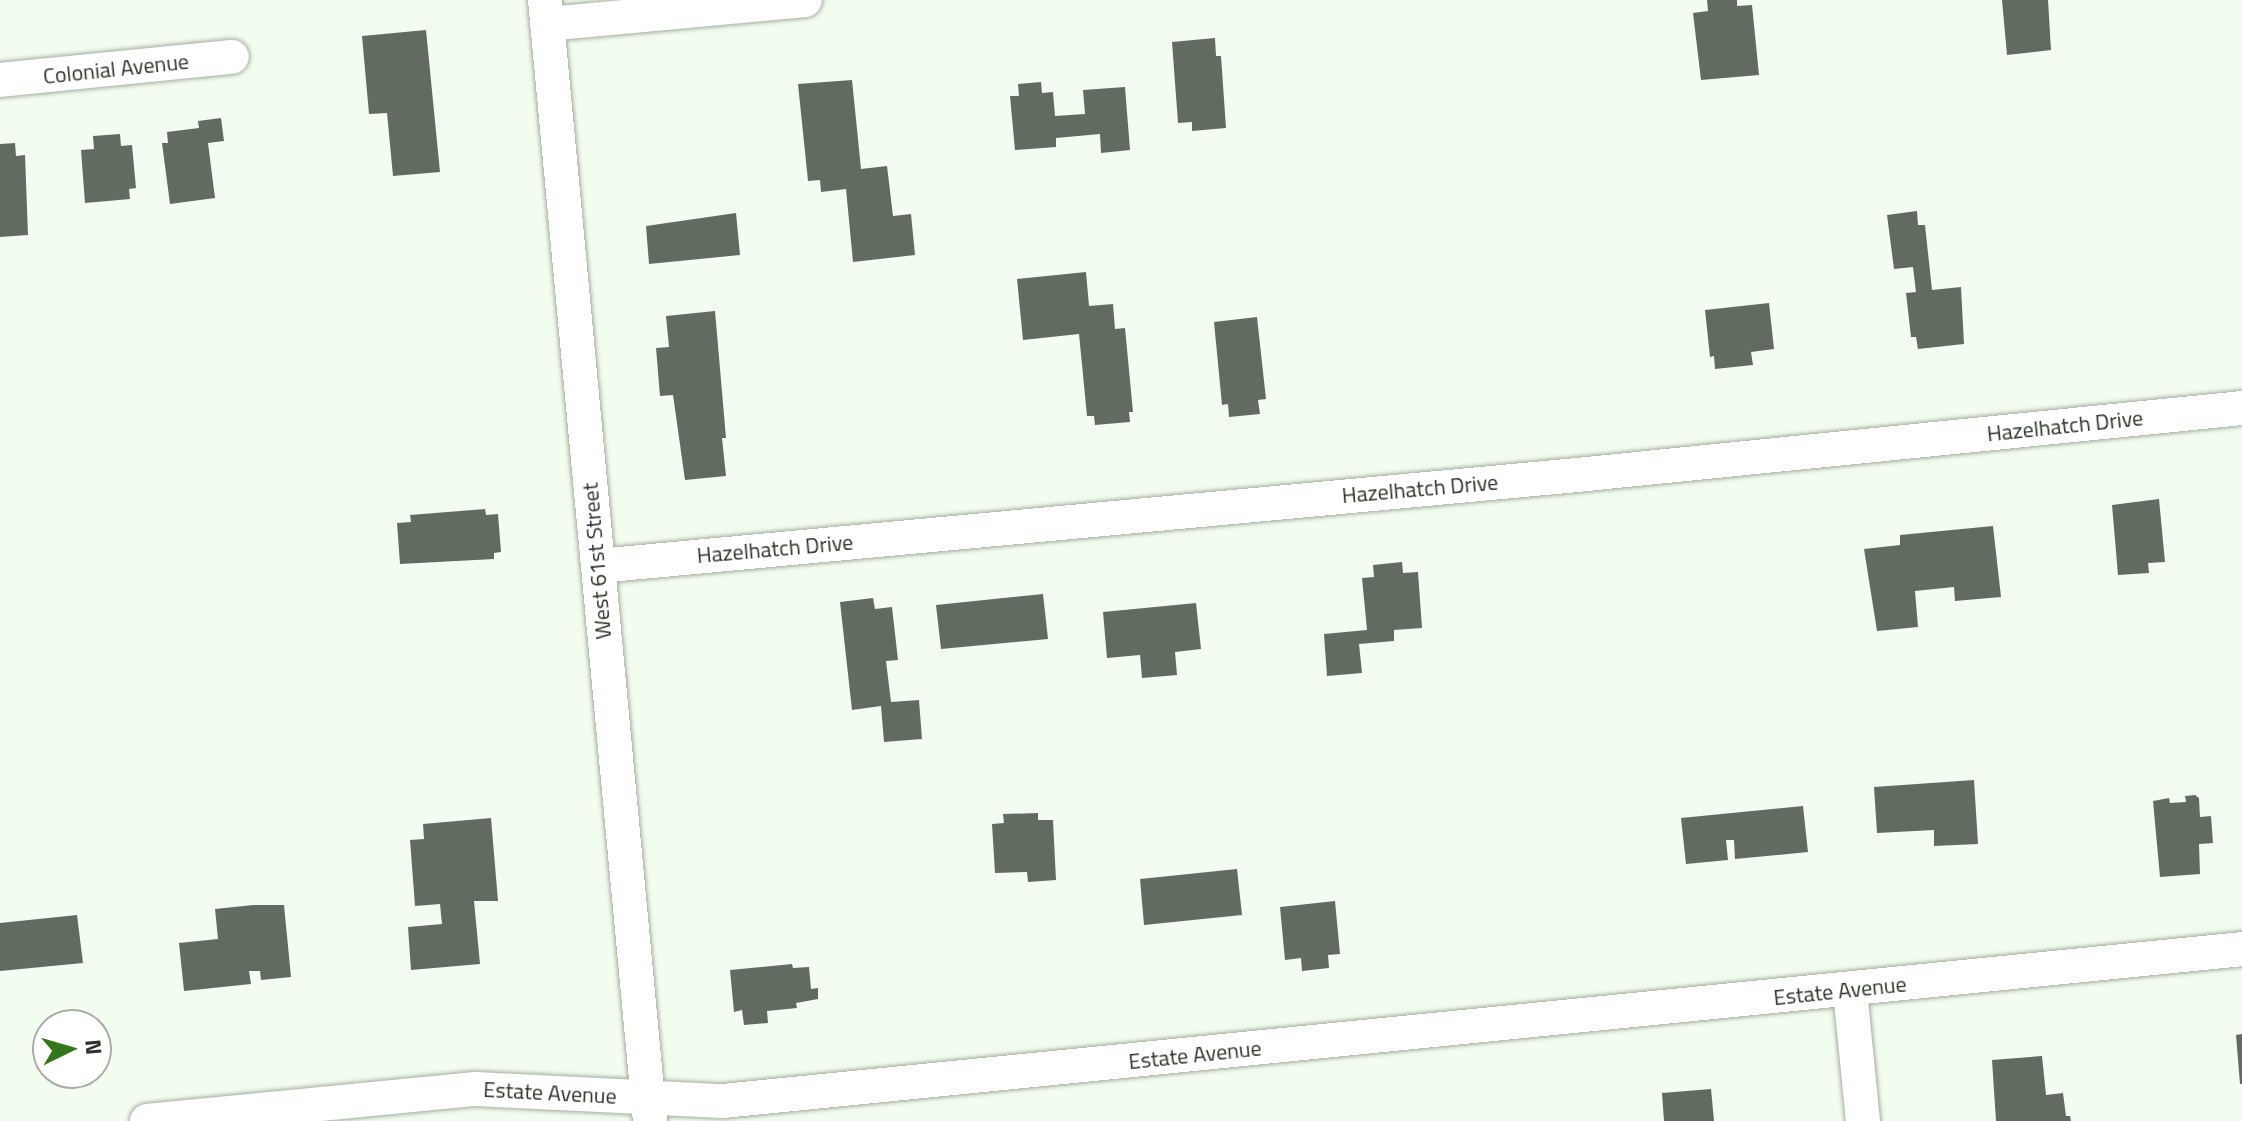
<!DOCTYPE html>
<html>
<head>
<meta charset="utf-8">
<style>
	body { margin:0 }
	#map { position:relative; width:2242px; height:1121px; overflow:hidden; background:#f2fdef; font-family:"Titillium Web",sans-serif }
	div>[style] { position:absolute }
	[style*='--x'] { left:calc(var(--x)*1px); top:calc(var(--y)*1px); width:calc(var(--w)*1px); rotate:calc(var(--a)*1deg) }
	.building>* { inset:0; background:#626b5f }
	.roads { filter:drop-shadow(0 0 2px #a4aea1) drop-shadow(0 0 2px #a4aea1) }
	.street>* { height:34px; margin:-17px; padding:0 17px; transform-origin:17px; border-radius:17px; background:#fff }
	span { translate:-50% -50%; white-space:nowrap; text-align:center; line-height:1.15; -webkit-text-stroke:8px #fff; paint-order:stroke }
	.street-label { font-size:22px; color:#2d312c }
	.north { position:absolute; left:32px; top:1009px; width:80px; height:80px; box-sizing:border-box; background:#fff; border:2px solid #abadab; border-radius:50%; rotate:85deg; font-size:22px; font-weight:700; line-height:32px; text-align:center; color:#2d312c }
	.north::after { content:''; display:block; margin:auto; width:28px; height:36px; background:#327719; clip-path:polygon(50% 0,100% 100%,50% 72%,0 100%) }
</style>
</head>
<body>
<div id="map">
	<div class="building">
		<i style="clip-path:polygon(1707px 0,1737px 0,1737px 6px,1752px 5px,1759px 75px,1701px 80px,1693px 13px,1708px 11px)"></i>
		<i style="clip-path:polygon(2002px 0,2048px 0,2051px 50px,2007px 55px)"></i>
		<i style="clip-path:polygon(426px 30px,440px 172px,393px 176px,387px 113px,369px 114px,362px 36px)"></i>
		<i style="clip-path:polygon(1215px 38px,1216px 56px,1221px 56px,1226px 128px,1192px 131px,1192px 122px,1178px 123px,1172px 42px)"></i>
		<i style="clip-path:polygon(852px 80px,861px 169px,887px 166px,893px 216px,911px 214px,915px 255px,853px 262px,846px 189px,821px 192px,820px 180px,808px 181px,798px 84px)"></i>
		<i style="clip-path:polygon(1041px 82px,1042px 93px,1053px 92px,1055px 116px,1085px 114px,1083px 90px,1125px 87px,1130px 150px,1101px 153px,1100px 134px,1056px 138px,1056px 147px,1015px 150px,1010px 96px,1019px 96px,1018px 84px)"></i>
		<i style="clip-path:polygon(221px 118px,224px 141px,208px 143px,215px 198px,170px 204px,162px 143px,168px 143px,167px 132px,199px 128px,198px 121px)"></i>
		<i style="clip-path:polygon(120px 134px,121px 146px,132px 145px,136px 188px,129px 189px,130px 199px,85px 203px,81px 150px,94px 149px,93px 136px)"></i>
		<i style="clip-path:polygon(15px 143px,16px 156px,25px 155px,28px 235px,0 237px,0 144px)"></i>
		<i style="clip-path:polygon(1917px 211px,1918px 225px,1925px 225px,1932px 290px,1961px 287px,1964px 344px,1918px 349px,1916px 337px,1911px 337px,1906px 293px,1916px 292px,1913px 267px,1894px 269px,1887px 215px)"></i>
		<i style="clip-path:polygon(736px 213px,740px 255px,649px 264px,646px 226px)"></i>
		<i style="clip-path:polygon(1086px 272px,1089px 306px,1113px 304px,1115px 329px,1125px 328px,1133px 412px,1129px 412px,1130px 422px,1095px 425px,1094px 416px,1087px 416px,1079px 334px,1023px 340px,1017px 279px)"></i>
		<i style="clip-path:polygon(1769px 303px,1774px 349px,1751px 352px,1753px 365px,1715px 369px,1714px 356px,1710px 357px,1705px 310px)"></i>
		<i style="clip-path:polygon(715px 311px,726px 438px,722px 438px,726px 476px,685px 480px,673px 395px,660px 396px,656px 348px,669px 347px,666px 316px)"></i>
		<i style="clip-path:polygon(1257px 317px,1266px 399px,1258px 400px,1260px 414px,1229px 417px,1228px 404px,1222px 405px,1214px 322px)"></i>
		<i style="clip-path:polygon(2159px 499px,2165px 562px,2148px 563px,2149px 573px,2118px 575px,2112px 505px)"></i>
		<i style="clip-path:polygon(485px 509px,486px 515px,498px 514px,501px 552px,494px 553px,494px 559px,400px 564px,397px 523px,411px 522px,410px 515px)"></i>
		<i style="clip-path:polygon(1993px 526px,2001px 597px,1955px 601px,1954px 587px,1915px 591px,1918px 627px,1877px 631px,1864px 549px,1900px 545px,1900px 535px)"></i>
		<i style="clip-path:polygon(1402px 562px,1403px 573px,1418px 572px,1422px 628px,1394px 630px,1394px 641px,1359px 644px,1362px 673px,1327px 676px,1324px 634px,1367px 630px,1362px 578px,1374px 577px,1373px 565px)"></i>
		<i style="clip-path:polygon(1043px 594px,1048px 639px,941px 649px,936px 605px)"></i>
		<i style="clip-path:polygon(873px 598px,875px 609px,892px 607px,898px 660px,886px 661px,891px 702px,919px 700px,922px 739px,884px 742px,881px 706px,852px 710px,840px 602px)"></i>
		<i style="clip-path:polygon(1196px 603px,1201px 649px,1175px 652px,1177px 675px,1142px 678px,1140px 655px,1107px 658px,1103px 612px)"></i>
		<i style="clip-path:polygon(1974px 780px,1978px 844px,1934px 846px,1934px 830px,1877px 833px,1874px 787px)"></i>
		<i style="clip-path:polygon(2195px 795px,2199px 798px,2200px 817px,2211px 816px,2213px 843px,2199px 844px,2200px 874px,2160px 877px,2153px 801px,2169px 798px,2170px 803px,2186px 802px,2185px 796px)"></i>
		<i style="clip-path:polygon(1803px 806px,1808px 852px,1735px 859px,1734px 840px,1726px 840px,1728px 860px,1686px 864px,1681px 818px)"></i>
		<i style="clip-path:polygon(1038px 813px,1038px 820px,1053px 820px,1056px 880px,1028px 882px,1027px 872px,995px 873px,992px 824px,1004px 823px,1003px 814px)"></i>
		<i style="clip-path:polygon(491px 818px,498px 901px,474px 901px,480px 964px,411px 970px,408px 927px,442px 924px,440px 904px,415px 906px,410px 840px,424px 839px,423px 824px)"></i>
		<i style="clip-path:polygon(1237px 869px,1242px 915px,1144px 925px,1140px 879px)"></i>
		<i style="clip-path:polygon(1335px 901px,1340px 954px,1328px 955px,1329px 968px,1302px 971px,1301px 958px,1285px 960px,1280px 907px)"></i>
		<i style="clip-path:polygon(253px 905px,284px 905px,291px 977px,261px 980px,260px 971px,249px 971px,251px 984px,184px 991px,179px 943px,218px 939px,215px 909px)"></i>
		<i style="clip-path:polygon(77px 915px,83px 963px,0 971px,0 923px)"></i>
		<i style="clip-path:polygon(792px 964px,793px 968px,809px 967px,811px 989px,818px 988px,818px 999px,796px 1003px,797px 1008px,767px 1011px,768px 1023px,744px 1025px,742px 1010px,734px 1012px,730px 970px)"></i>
		<i style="clip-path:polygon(2242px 1034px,2242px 1084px,2240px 1084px,2236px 1035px)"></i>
		<i style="clip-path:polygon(2042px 1056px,2046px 1095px,2063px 1093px,2066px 1116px,2070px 1116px,2071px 1121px,1996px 1121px,1992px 1060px)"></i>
		<i style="clip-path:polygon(1711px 1089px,1714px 1121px,1664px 1121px,1662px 1093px)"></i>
	</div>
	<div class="roads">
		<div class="street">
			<i style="--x:545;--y:0;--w:1126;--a:84.65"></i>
			<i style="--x:547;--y:24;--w:259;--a:-5.3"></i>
			<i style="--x:0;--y:80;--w:233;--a:-5.7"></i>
			<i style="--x:598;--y:566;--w:973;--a:-5.31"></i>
			<i style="--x:1567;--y:476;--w:678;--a:-5.75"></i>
			<i style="--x:1850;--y:991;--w:131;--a:84.3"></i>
			<i style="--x:147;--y:1121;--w:330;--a:-5.6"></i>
			<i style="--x:475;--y:1089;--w:248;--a:2.8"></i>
			<i style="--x:723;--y:1101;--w:1527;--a:-5.71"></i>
		</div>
	</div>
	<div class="street-label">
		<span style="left:116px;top:69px;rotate:-6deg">Colonial Avenue</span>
		<span style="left:2065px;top:426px;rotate:-6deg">Hazelhatch Drive</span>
		<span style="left:1420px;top:489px;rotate:-5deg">Hazelhatch Drive</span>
		<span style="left:775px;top:549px;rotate:-5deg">Hazelhatch Drive</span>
		<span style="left:597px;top:561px;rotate:-95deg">West 61st Street</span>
		<span style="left:1840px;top:991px;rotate:-6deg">Estate Avenue</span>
		<span style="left:1195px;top:1055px;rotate:-6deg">Estate Avenue</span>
		<span style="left:550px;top:1093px;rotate:3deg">Estate Avenue</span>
	</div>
	<div class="north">N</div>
</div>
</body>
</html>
